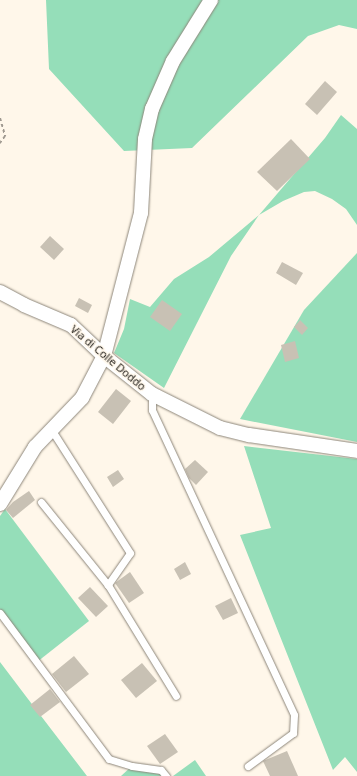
<!DOCTYPE html>
<html>
<head>
<meta charset="utf-8">
<style>
	body { margin:0 }
	#map { position:relative; width:357px; height:776px; overflow:hidden; background:#fff7ea; font-family:"Noto Sans",sans-serif }
	div>[style] { position:absolute }
	[style*='--x'] { left:calc(var(--x)*1px); top:calc(var(--y)*1px); width:calc(var(--w)*1px); rotate:calc(var(--a)*1deg) }
	.green>* { inset:0; background:#95deb9 }
	.building>* { inset:0; background:#c8c1b4 }
	.path>* { height:2px; margin-top:-1px; transform-origin:0; background:repeating-linear-gradient(90deg,#9f9990 0 3px,transparent 0 6px) }
	.roads { filter:drop-shadow(0 0 1px #8d867a) drop-shadow(0 0 1px #8d867a) }
	.service>* { height:7px; margin:-3.5px; padding:0 3.5px; transform-origin:3.5px; border-radius:3.5px; background:#fff }
	.minor>* { height:14px; margin:-7px; padding:0 7px; transform-origin:7px; border-radius:7px; background:#fff }
	span { translate:-50% -50%; white-space:nowrap; text-align:center; line-height:1.15; -webkit-text-stroke:3px #fff7ea; paint-order:stroke }
	.street-label { font-size:11px; color:#1d1a16 }
</style>
</head>
<body>
<div id="map">
	<div class="green">
		<i style="clip-path:polygon(46px 0,357px 0,357px 29px,339px 25px,308px 36px,192px 148px,124px 151px,49px 69px)"></i>
		<i style="clip-path:polygon(341px 115px,357px 129px,357px 225px,346px 209px,332px 199px,315px 191px,304px 192px,283px 201px,259px 215px,231px 256px,164px 388px,114px 353px,124px 329px,130px 299px,150px 307px,174px 279px,209px 257px,259px 215px,325px 138px)"></i>
		<i style="clip-path:polygon(357px 253px,357px 442px,240px 419px,304px 310px)"></i>
		<i style="clip-path:polygon(244px 446px,357px 459px,357px 772px,345px 757px,333px 770px,240px 535px,271px 528px)"></i>
		<i style="clip-path:polygon(5px 509px,89px 621px,37px 662px,0 613px,0 516px)"></i>
		<i style="clip-path:polygon(0 662px,28px 699px,87px 776px,0 776px)"></i>
		<i style="clip-path:polygon(195px 760px,206px 776px,173px 776px)"></i>
		<i style="clip-path:polygon(132px 766px,161px 770px,166px 776px,121px 776px)"></i>
	</div>
	<div class="building">
		<i style="clip-path:polygon(325px 81px,337px 92px,317px 115px,305px 104px)"></i>
		<i style="clip-path:polygon(291px 139px,310px 159px,277px 191px,257px 172px)"></i>
		<i style="clip-path:polygon(50px 236px,64px 249px,54px 260px,40px 247px)"></i>
		<i style="clip-path:polygon(282px 262px,303px 273px,296px 285px,276px 273px)"></i>
		<i style="clip-path:polygon(79px 298px,92px 305px,88px 313px,75px 306px)"></i>
		<i style="clip-path:polygon(162px 300px,182px 314px,170px 331px,150px 317px)"></i>
		<i style="clip-path:polygon(300px 320px,308px 328px,302px 335px,294px 327px)"></i>
		<i style="clip-path:polygon(295px 341px,299px 358px,285px 362px,281px 345px)"></i>
		<i style="clip-path:polygon(116px 389px,131px 401px,113px 424px,98px 412px)"></i>
		<i style="clip-path:polygon(195px 460px,208px 472px,196px 485px,189px 478px,185px 469px)"></i>
		<i style="clip-path:polygon(118px 470px,124px 479px,113px 487px,107px 477px)"></i>
		<i style="clip-path:polygon(29px 491px,35px 500px,13px 518px,6px 510px,13px 502px)"></i>
		<i style="clip-path:polygon(185px 562px,191px 574px,180px 580px,174px 569px)"></i>
		<i style="clip-path:polygon(130px 572px,144px 593px,129px 603px,115px 583px)"></i>
		<i style="clip-path:polygon(90px 587px,108px 606px,96px 617px,78px 598px)"></i>
		<i style="clip-path:polygon(231px 598px,238px 613px,223px 620px,215px 606px)"></i>
		<i style="clip-path:polygon(74px 656px,89px 674px,66px 692px,52px 674px)"></i>
		<i style="clip-path:polygon(142px 663px,157px 681px,136px 698px,121px 680px)"></i>
		<i style="clip-path:polygon(50px 689px,60px 702px,40px 717px,30px 705px)"></i>
		<i style="clip-path:polygon(165px 734px,178px 752px,160px 764px,147px 746px)"></i>
		<i style="clip-path:polygon(287px 751px,298px 776px,270px 776px,263px 761px)"></i>
	</div>
	<div class="path">
		<i style="--x:0;--y:118;--w:19;--a:74"></i>
		<i style="--x:5;--y:136;--w:9;--a:126"></i>
	</div>
	<div class="roads">
		<div class="service">
			<i style="--x:152;--y:394;--w:16;--a:90"></i>
			<i style="--x:152;--y:410;--w:336;--a:65"></i>
			<i style="--x:294;--y:715;--w:18;--a:93"></i>
			<i style="--x:293;--y:733;--w:56;--a:143.7"></i>
			<i style="--x:51;--y:429;--w:147;--a:57.5"></i>
			<i style="--x:130;--y:553;--w:39;--a:125"></i>
			<i style="--x:41;--y:502;--w:107;--a:51.1"></i>
			<i style="--x:108;--y:585;--w:130;--a:58.5"></i>
			<i style="--x:0;--y:613;--w:182;--a:53.3"></i>
			<i style="--x:109;--y:759;--w:24;--a:17"></i>
			<i style="--x:132;--y:766;--w:29;--a:8"></i>
			<i style="--x:161;--y:770;--w:8;--a:50"></i>
		</div>
		<div class="minor">
			<i style="--x:0;--y:292;--w:27;--a:28"></i>
			<i style="--x:24;--y:305;--w:51;--a:23.1"></i>
			<i style="--x:71;--y:325;--w:45;--a:43.2"></i>
			<i style="--x:104;--y:356;--w:61;--a:38.4"></i>
			<i style="--x:152;--y:394;--w:76;--a:26.6"></i>
			<i style="--x:220;--y:428;--w:30;--a:14"></i>
			<i style="--x:249;--y:435;--w:109;--a:8.4"></i>
			<i style="--x:0;--y:504;--w:67;--a:-58.4"></i>
			<i style="--x:35;--y:447;--w:68;--a:-46.2"></i>
			<i style="--x:82;--y:398;--w:47;--a:-62.4"></i>
			<i style="--x:104;--y:356;--w:148;--a:-75.5"></i>
			<i style="--x:141;--y:213;--w:74;--a:-86.9"></i>
			<i style="--x:145;--y:139;--w:31;--a:-77"></i>
			<i style="--x:152;--y:109;--w:52;--a:-66.4"></i>
			<i style="--x:173;--y:61;--w:72;--a:-58.1"></i>
		</div>
	</div>
	<div class="street-label">
		<span style="left:108px;top:358px;rotate:40deg">Via di Colle Doddo</span>
	</div>
</div>
</body>
</html>
